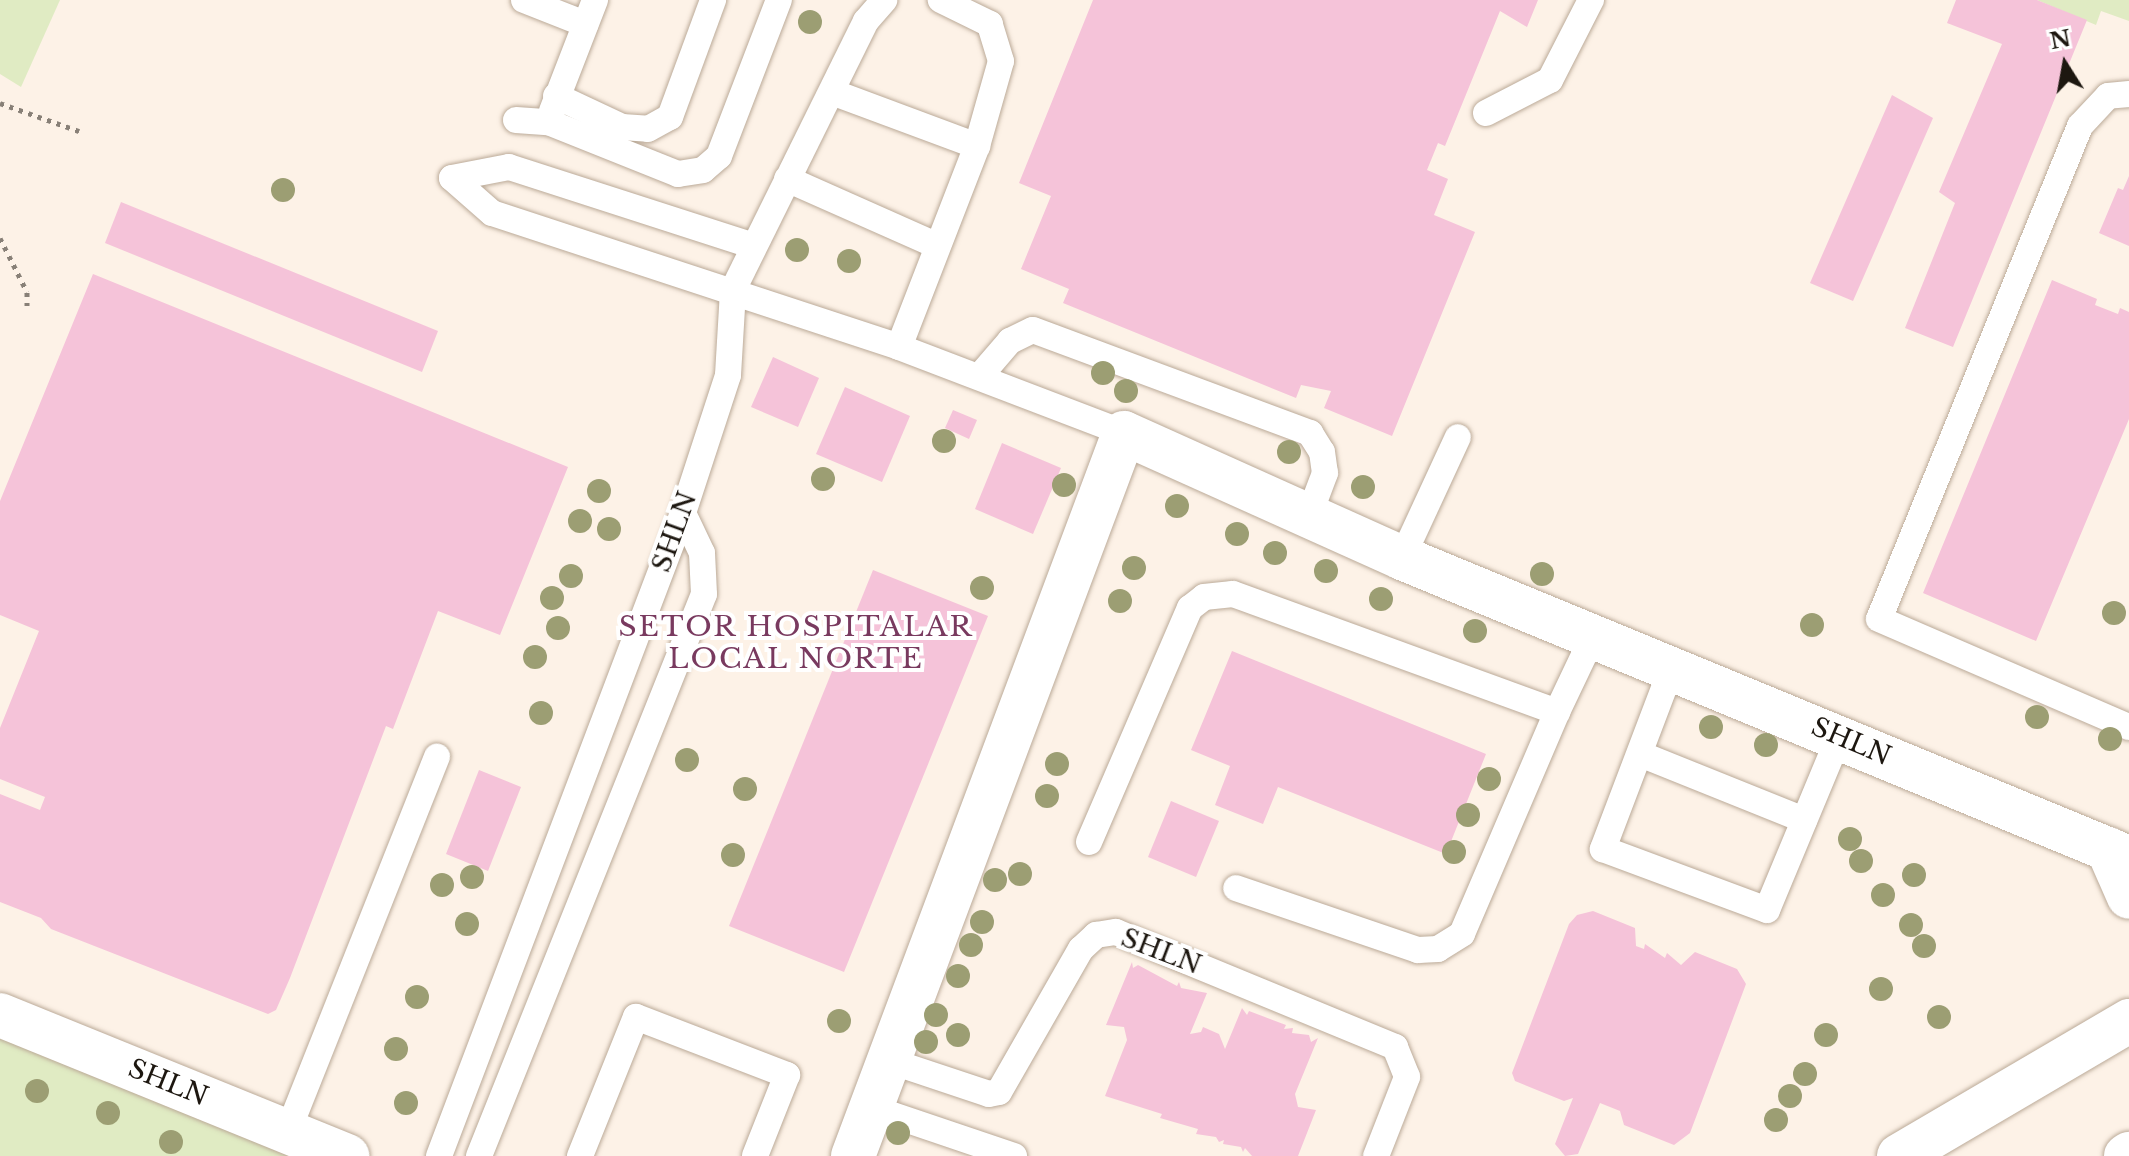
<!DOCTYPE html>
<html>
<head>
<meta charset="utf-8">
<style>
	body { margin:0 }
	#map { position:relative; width:2129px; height:1156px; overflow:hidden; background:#fdf2e7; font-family:"Libre Baskerville",serif }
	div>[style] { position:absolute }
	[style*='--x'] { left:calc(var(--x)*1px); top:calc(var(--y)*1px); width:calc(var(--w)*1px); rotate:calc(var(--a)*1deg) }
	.green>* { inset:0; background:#e0ebc3 }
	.building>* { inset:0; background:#f5c3d9 }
	.path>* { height:5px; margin-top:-2.5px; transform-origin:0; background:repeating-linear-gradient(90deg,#888077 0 4px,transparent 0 10px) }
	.roads { filter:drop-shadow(0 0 2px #bbaa98) drop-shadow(0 0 2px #bbaa98) }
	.service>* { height:26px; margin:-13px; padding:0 13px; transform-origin:13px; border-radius:13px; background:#fff }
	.minor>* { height:44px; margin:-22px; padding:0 22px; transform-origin:22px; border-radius:22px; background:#fff }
	.secondary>* { height:44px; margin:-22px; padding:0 22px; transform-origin:22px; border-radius:22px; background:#fff }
	.trees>* { width:24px; height:24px; margin:-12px; border-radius:50%; background:#9c9e73 }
	span { translate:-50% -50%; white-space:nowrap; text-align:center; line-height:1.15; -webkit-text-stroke:8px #fff; paint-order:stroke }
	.street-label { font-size:26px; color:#1d1710 }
	.neighbourhood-label { font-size:28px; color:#793a5f; letter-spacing:2px }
	.north { position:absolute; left:2025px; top:24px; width:80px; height:80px; -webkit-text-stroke:6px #fff; paint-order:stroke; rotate:349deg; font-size:22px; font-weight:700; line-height:32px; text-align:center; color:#1d1710 }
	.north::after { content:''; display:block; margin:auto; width:28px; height:36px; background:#1d1710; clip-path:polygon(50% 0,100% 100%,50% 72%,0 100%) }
</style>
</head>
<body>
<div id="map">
	<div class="green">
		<i style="clip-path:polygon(0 0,60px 0,21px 87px,0 74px)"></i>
		<i style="clip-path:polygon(2037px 0,2129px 0,2129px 21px,2101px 11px,2096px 25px)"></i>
		<i style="clip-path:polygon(0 1038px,297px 1156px,0 1156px)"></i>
	</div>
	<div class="building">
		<i style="clip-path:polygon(1093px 0,1538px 0,1527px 27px,1500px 11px,1445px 146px,1438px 143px,1427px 170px,1448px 179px,1434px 215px,1475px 232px,1392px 436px,1324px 408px,1331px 391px,1301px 385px,1296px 398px,1063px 303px,1069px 289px,1021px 269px,1051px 196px,1019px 183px)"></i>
		<i style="clip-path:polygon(1956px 0,2037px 0,2087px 20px,1953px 347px,1905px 328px,1955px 203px,1939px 192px,2002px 44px,1947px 23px)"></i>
		<i style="clip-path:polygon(1892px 95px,1933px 118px,1853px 301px,1810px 283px)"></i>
		<i style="clip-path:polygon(2129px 176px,2129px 246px,2099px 233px,2118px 188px,2123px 190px)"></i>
		<i style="clip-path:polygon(121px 202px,438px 331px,422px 372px,105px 243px)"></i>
		<i style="clip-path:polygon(93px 274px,568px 467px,500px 635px,438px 611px,393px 729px,386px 726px,290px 978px,276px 1010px,268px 1014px,51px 929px,41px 918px,0 902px,0 794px,40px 810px,45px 797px,0 779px,0 728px,39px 631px,0 615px,0 501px)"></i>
		<i style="clip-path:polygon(2052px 280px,2097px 299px,2095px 305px,2118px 314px,2120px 308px,2129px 312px,2129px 419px,2036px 641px,1923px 593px)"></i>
		<i style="clip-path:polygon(773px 357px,819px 378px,798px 427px,751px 407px)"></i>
		<i style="clip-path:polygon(845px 387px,910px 416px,882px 482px,816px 454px)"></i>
		<i style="clip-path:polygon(953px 410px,977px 420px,969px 439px,945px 428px)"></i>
		<i style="clip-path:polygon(1002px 443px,1061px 468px,1033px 534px,975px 509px)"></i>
		<i style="clip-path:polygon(873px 570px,988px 616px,844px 972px,729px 926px)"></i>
		<i style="clip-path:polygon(1232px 651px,1486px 754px,1446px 854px,1278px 787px,1263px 824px,1215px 805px,1230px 766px,1191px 750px)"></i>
		<i style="clip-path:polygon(479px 770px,521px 787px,488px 871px,446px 854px)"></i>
		<i style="clip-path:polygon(1171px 801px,1219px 821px,1196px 877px,1148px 857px)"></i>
		<i style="clip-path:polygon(1593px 911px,1635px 928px,1636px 946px,1644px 949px,1645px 944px,1665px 958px,1667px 953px,1681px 965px,1695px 952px,1737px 969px,1746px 984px,1690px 1133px,1674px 1145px,1624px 1125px,1620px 1111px,1600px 1103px,1578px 1154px,1565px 1156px,1555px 1144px,1573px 1098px,1564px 1101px,1515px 1081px,1512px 1073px,1569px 924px,1577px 915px)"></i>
		<i style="clip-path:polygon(1132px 962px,1133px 968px,1138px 965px,1177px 986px,1179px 982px,1181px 988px,1207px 993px,1190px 1034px,1201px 1032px,1203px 1027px,1219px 1034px,1225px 1049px,1242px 1008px,1247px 1015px,1249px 1011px,1286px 1025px,1284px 1029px,1293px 1028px,1292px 1033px,1309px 1035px,1311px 1042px,1318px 1038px,1295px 1094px,1298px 1107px,1316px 1110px,1298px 1156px,1252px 1156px,1245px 1148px,1243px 1152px,1241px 1147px,1223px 1144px,1224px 1140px,1219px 1142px,1216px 1137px,1196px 1134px,1198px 1129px,1160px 1118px,1162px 1114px,1105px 1096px,1127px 1040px,1124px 1027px,1106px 1025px)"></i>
	</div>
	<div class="path">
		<i style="--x:0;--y:103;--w:84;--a:19.5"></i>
		<i style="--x:0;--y:238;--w:60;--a:63.4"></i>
		<i style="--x:27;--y:292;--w:17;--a:90"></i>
	</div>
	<div class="roads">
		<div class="service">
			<i style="--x:524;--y:0;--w:66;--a:21.5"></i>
			<i style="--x:832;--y:92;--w:155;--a:20.4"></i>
			<i style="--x:2129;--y:94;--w:21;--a:175"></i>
			<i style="--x:2108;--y:96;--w:41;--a:133"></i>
			<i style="--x:2080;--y:126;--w:532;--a:112.18"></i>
			<i style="--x:1879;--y:619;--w:272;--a:23.4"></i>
			<i style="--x:556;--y:96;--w:73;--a:25.2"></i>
			<i style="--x:622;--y:127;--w:26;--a:4"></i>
			<i style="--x:648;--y:129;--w:25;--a:-29"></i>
			<i style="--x:670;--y:117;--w:125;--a:-69.8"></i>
			<i style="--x:552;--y:111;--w:119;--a:-68.8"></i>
			<i style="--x:1486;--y:113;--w:72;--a:-27.3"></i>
			<i style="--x:1550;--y:80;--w:90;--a:-62.9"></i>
			<i style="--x:516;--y:120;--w:32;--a:4"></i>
			<i style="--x:548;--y:122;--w:140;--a:21.8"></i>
			<i style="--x:678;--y:174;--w:25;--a:-9"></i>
			<i style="--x:703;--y:170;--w:21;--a:-41"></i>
			<i style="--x:719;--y:156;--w:167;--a:-69"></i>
			<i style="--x:452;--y:178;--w:53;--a:41.2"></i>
			<i style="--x:492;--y:213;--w:428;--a:18.2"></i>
			<i style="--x:899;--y:347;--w:241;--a:20.9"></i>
			<i style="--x:452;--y:178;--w:58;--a:-10.9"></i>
			<i style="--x:509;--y:167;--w:257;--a:17.9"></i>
			<i style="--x:787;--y:179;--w:163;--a:23.9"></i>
			<i style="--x:899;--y:347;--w:216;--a:-68.8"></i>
			<i style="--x:977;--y:146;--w:88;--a:-74.2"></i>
			<i style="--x:1001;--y:61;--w:39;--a:-107"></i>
			<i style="--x:990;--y:24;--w:55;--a:-153.9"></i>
			<i style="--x:979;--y:377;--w:48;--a:-49.3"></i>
			<i style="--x:1010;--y:341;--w:25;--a:-26"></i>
			<i style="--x:1033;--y:330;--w:296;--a:20.4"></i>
			<i style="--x:1310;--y:433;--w:22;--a:58"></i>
			<i style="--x:1322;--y:452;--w:21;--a:82"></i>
			<i style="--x:1325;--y:473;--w:43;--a:110.6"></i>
			<i style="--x:1402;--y:558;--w:133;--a:-65.2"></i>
			<i style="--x:1672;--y:667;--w:195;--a:110.8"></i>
			<i style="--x:1603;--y:849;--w:175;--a:20.4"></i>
			<i style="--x:1767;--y:910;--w:187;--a:-67.4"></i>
			<i style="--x:1557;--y:712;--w:86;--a:-64.6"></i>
			<i style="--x:1640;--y:754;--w:177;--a:21.9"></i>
			<i style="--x:1089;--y:842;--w:255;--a:-66.7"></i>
			<i style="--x:1190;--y:608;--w:18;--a:-38"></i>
			<i style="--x:1204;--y:597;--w:29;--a:-6"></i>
			<i style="--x:1233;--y:594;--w:345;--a:20"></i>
			<i style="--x:1557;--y:712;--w:241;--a:113.2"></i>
			<i style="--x:1462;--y:934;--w:28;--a:148"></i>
			<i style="--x:1438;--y:949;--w:20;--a:177"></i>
			<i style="--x:1418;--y:950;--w:192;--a:-161.2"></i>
			<i style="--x:890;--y:1061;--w:104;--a:18.4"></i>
			<i style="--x:989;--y:1094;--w:10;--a:-11"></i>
			<i style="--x:999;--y:1092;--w:165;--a:-60.2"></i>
			<i style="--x:1081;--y:949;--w:21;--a:-43"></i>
			<i style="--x:1096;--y:935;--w:20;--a:-9"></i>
			<i style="--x:1116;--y:932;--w:302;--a:22.4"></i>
			<i style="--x:1395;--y:1047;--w:32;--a:68"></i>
			<i style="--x:1407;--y:1077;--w:85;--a:111.4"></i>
			<i style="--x:872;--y:1108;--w:150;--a:18.7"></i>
			<i style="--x:288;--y:1131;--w:403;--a:-68.3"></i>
			<i style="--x:439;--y:1156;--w:688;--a:-69.22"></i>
			<i style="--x:683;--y:513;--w:145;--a:-71.9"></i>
			<i style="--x:728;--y:375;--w:85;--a:-86.6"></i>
			<i style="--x:733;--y:290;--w:300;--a:-63.7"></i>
			<i style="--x:866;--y:21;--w:28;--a:-49"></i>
			<i style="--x:479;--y:1156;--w:605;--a:-68.18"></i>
			<i style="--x:704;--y:594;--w:41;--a:-92.8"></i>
			<i style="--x:702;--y:553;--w:44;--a:-115.4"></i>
			<i style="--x:580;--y:1156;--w:150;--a:-68.1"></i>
			<i style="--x:636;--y:1017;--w:162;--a:21"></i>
			<i style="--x:787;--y:1075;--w:87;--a:111.6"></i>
		</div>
		<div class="minor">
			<i style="--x:2108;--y:849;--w:52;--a:66.4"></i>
			<i style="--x:0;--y:1015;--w:375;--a:22.1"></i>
			<i style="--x:853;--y:1156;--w:772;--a:-69.45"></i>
			<i style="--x:1124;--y:433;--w:305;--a:24.2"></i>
			<i style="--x:1402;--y:558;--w:786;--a:22.42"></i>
		</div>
		<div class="secondary">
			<i style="--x:1899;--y:1156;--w:267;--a:-30.4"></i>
			<i style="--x:2126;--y:1156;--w:4;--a:-34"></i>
		</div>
	</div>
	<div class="trees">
		<i style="left:810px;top:22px"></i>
		<i style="left:283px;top:190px"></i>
		<i style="left:797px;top:250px"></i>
		<i style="left:849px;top:261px"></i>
		<i style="left:1103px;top:373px"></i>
		<i style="left:1126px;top:391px"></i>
		<i style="left:944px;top:441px"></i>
		<i style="left:1289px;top:452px"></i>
		<i style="left:823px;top:479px"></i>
		<i style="left:1064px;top:485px"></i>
		<i style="left:1363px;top:487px"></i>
		<i style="left:599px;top:491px"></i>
		<i style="left:1177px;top:506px"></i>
		<i style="left:580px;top:521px"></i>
		<i style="left:609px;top:529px"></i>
		<i style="left:1237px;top:534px"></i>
		<i style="left:1275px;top:553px"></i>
		<i style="left:1134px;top:568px"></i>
		<i style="left:1326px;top:571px"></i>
		<i style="left:1542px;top:574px"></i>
		<i style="left:571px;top:576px"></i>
		<i style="left:982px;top:588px"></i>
		<i style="left:552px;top:598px"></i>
		<i style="left:1381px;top:599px"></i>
		<i style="left:1120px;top:601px"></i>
		<i style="left:2114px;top:613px"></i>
		<i style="left:1812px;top:625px"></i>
		<i style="left:558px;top:628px"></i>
		<i style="left:1475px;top:631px"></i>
		<i style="left:535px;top:657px"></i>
		<i style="left:541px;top:713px"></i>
		<i style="left:2037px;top:717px"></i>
		<i style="left:1711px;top:727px"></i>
		<i style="left:2110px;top:739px"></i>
		<i style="left:1766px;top:745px"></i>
		<i style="left:687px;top:760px"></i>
		<i style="left:1057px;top:764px"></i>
		<i style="left:1489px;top:779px"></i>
		<i style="left:745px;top:789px"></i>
		<i style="left:1047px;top:796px"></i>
		<i style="left:1468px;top:815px"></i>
		<i style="left:1850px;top:839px"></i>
		<i style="left:1454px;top:852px"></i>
		<i style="left:733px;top:855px"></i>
		<i style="left:1861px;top:861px"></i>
		<i style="left:1020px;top:874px"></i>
		<i style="left:1914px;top:875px"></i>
		<i style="left:472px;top:877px"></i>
		<i style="left:995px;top:880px"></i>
		<i style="left:442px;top:885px"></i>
		<i style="left:1883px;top:895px"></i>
		<i style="left:982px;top:922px"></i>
		<i style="left:467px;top:924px"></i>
		<i style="left:1911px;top:925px"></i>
		<i style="left:971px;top:945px"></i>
		<i style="left:1924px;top:946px"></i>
		<i style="left:958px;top:976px"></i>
		<i style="left:1881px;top:989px"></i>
		<i style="left:417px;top:997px"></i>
		<i style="left:936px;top:1015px"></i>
		<i style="left:1939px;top:1017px"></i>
		<i style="left:839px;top:1021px"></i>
		<i style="left:958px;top:1035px"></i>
		<i style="left:1826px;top:1035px"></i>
		<i style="left:926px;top:1042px"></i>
		<i style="left:396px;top:1049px"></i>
		<i style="left:1805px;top:1074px"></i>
		<i style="left:37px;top:1091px"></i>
		<i style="left:1790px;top:1096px"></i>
		<i style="left:406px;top:1103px"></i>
		<i style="left:108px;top:1113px"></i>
		<i style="left:1776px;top:1120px"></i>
		<i style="left:898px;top:1133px"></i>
		<i style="left:171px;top:1142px"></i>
	</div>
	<div class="street-label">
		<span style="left:675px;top:532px;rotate:-70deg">SHLN</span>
		<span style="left:1851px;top:742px;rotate:23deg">SHLN</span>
		<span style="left:1161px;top:952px;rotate:21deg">SHLN</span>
		<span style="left:168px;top:1083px;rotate:22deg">SHLN</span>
	</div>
	<div class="neighbourhood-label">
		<span style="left:796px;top:643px">SETOR HOSPITALAR<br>LOCAL NORTE</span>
	</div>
	<div class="north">N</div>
</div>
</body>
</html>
